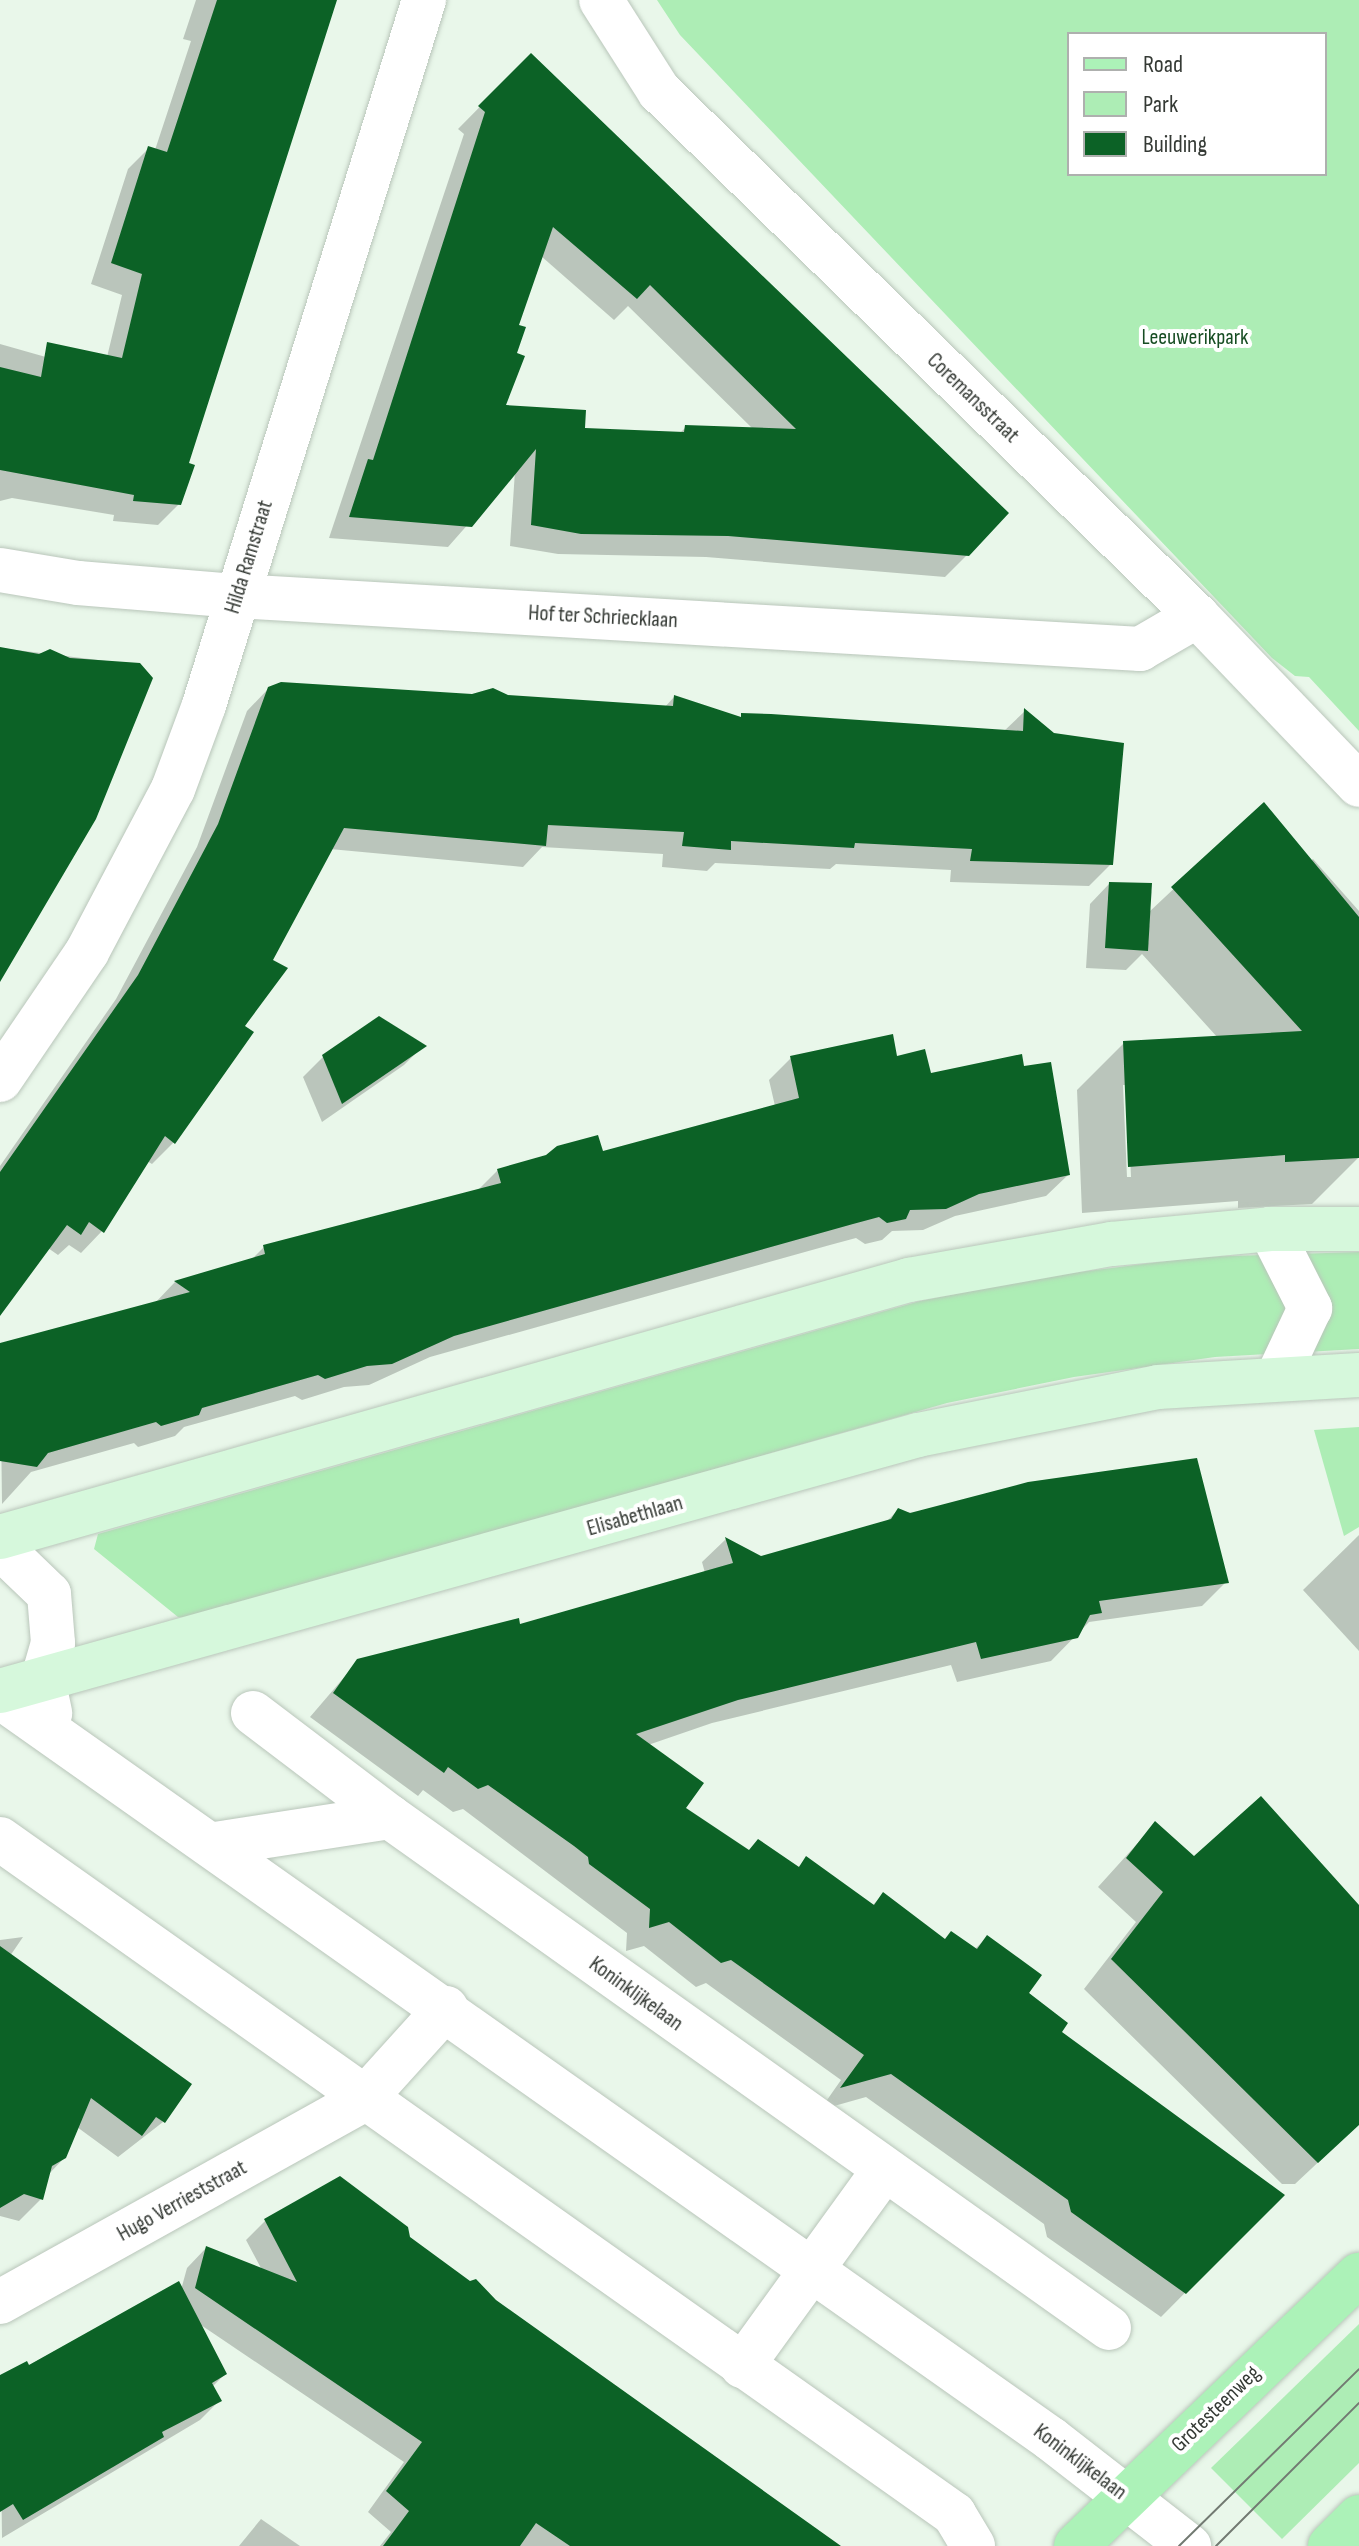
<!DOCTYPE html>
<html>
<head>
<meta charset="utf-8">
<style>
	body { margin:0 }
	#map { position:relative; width:1359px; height:2546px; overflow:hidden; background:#e9f7ea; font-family:"Sofia Sans Condensed",sans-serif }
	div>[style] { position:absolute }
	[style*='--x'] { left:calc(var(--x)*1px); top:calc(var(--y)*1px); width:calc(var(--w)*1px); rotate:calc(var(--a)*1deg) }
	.green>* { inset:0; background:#adedb5 }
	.shadow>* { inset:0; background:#0003 }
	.building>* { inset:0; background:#0c6226 }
	.roads { filter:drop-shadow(0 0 2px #b9c6ba) drop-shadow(0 0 2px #b9c6ba) }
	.street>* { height:44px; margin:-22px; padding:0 22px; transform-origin:22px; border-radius:22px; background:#fff }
	.secondary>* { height:44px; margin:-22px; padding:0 22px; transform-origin:22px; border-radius:22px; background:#d6f8dc }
	.primary>* { height:44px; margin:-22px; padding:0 22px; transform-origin:22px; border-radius:22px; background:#acf2b8 }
	.tram>* { height:2px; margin:-1px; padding:0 1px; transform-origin:1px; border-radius:1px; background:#727a72 }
	span { translate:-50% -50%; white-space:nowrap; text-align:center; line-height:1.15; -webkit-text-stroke:8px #fff; paint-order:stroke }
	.park-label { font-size:22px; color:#174d23 }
	.street-label { font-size:22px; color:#353a35 }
	.legend { position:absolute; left:1067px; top:32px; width:260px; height:144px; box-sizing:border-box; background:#fff; border:2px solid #aeb0ae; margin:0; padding:10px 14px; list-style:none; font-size:24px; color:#353a35 }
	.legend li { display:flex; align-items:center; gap:16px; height:40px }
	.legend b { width:40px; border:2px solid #aeb0ae }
</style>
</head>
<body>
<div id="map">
	<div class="green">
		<i style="clip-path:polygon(evenodd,657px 0,1359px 0,1359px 731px,1309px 677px,1295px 676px,1272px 658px,680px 35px,657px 0,1325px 34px,1325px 174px,1069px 174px,1069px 34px,1325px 34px)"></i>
		<i style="clip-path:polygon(1359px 1252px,1359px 1349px,1215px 1357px,1074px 1377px,947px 1403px,189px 1618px,178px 1617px,94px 1549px,98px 1534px,920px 1301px,1048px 1276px,1199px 1257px)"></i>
		<i style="clip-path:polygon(1359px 1427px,1359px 1527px,1344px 1536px,1314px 1430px)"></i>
		<i style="clip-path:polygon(1359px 2324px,1359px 2463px,1282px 2539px,1211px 2468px)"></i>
	</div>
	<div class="shadow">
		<i style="clip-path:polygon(196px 0,335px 0,187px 464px,179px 504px,158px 525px,113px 521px,114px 515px,12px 498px,0 501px,0 344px,81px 367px,107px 357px,122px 295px,91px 284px,128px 169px,149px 148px,155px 150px,191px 41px,183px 39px)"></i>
		<i style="clip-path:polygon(evenodd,531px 55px,967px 555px,945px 577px,706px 557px,558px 554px,510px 546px,515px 471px,448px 547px,329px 538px,464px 134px,458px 129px,531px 55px,541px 256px,614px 320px,628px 306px,753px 429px,686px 427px,679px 434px,583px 430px,503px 407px,517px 326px,541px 256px)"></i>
		<i style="clip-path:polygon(0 648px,139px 665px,0 976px)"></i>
		<i style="clip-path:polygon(269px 688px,664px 708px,674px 697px,739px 719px,1003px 732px,1025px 711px,1111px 864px,1089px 886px,950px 882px,951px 870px,836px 864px,830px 869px,715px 863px,707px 871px,662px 867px,663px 854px,542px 847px,523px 867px,330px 849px,270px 961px,242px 1027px,174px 1142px,152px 1164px,147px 1161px,102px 1231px,81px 1253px,69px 1245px,58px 1255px,48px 1248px,0 1312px,0 1166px,116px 999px,197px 847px,247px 711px)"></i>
		<i style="clip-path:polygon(evenodd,1263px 805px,1308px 863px,1313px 859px,1359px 911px,1359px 1157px,1312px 1204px,1238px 1208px,1238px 1201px,1082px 1213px,1077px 1090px,1124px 1043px,1218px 1038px,1142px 954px,1126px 970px,1086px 968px,1090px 904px,1109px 884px,1148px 913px,1263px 805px,1123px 1085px,1127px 1085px,1131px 1177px,1127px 1177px,1123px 1085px)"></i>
		<i style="clip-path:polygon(423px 1046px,404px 1065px,322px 1122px,303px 1077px,323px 1057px)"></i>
		<i style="clip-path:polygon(791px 1058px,896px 1058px,930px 1075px,1023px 1068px,1068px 1175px,1046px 1196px,955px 1216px,923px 1230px,892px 1231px,882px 1240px,865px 1244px,856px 1238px,830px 1245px,430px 1357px,369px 1385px,344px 1387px,302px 1400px,295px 1396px,184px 1427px,175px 1436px,138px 1447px,134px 1443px,31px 1472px,2px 1504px,0 1344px,155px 1303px,175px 1282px,250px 1261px,264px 1247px,478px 1190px,498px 1170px,602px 1153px,775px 1106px,769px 1080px)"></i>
		<i style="clip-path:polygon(898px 1510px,1226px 1582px,1202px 1606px,1089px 1622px,1051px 1661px,957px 1682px,951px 1665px,712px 1723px,648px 1745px,683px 1809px,748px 1852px,797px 1868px,807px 1859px,872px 1906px,883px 1894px,944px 1941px,974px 1950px,987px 1937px,1059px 2032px,1282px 2195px,1161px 2317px,1047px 2237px,1044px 2224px,866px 2097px,820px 2110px,841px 2080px,706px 1983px,696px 1987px,644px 1946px,626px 1951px,627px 1933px,463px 1809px,453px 1812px,423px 1790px,418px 1796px,310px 1717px,358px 1661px,519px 1626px,705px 1573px,702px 1562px,726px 1539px,761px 1558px,885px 1523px)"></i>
		<i style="clip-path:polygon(1359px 1535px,1359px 1651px,1303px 1590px)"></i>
		<i style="clip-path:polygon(1155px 1824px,1194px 1858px,1359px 1908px,1359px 2124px,1295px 2184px,1282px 2184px,1084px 1989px,1136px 1922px,1098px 1887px)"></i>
		<i style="clip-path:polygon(23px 1937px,10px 1956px,163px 2122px,118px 2157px,77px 2127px,66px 2156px,48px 2175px,41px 2199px,19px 2221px,0 2216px,0 1940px)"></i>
		<i style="clip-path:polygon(265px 2221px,408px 2239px,836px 2546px,380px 2546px,391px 2532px,368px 2512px,404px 2462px,198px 2323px,225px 2374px,212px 2387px,220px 2400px,200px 2420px,2px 2538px,0 2381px,178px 2284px,181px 2290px,187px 2268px,206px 2248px,262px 2270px,246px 2240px)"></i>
		<i style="clip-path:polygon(261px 2519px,300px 2546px,239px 2546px)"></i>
	</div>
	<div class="building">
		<i style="clip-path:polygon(217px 0,337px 0,189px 463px,195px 465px,181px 505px,133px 501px,134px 495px,0 470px,0 367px,41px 377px,47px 342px,122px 358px,142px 274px,111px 263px,148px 146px,167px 152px)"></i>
		<i style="clip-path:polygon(evenodd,531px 53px,1009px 513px,969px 556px,728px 536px,581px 534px,531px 525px,536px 449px,472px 527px,349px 517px,368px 459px,373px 460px,485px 112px,478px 106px,531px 53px,553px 227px,637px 299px,650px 285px,796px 429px,685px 425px,684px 432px,585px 428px,586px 410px,506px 405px,525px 356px,517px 353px,526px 327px,519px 325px,553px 227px)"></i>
		<i style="clip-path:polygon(0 647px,39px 654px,50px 649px,70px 658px,140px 663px,153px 678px,96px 819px,0 982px)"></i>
		<i style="clip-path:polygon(281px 682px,472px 694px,493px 688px,508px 695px,673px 706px,674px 695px,741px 717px,741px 713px,771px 714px,1023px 731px,1024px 708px,1054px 733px,1124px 743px,1113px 865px,970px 861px,972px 849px,855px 843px,854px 848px,731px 841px,731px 850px,682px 846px,684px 832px,548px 825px,546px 846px,344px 828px,273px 960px,288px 968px,245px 1026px,254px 1032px,175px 1144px,165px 1136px,104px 1233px,89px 1222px,81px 1235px,67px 1225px,0 1316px,0 1172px,138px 975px,218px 824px,268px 687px)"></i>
		<i style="clip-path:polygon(1264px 802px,1359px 917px,1359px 1158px,1285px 1162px,1285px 1155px,1128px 1167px,1123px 1041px,1302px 1031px,1171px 887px)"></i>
		<i style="clip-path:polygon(1109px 882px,1152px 883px,1148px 951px,1105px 948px)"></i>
		<i style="clip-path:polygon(379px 1016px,427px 1046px,342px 1104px,322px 1055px)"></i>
		<i style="clip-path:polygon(893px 1034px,897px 1056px,925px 1049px,931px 1073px,1022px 1054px,1024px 1066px,1051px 1062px,1070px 1175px,979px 1194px,946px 1209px,910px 1210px,906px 1219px,887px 1223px,879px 1217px,853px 1224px,454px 1336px,392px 1364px,367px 1366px,325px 1379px,318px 1375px,202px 1408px,199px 1415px,161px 1426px,156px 1422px,48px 1453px,37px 1467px,0 1461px,0 1343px,190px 1292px,174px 1281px,265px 1254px,263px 1245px,501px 1183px,497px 1169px,546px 1155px,557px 1146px,598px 1135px,603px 1151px,799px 1098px,790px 1056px)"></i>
		<i style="clip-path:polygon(1197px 1458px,1229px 1583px,1099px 1601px,1102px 1613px,1090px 1615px,1078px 1638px,981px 1659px,976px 1642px,738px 1700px,636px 1734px,704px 1783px,686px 1808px,749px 1850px,758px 1839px,799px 1867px,806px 1856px,874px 1905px,883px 1892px,945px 1939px,951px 1931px,977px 1949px,987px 1935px,1042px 1975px,1029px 1993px,1068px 2023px,1062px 2032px,1285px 2195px,1186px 2294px,1071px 2212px,1068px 2200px,891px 2074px,840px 2088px,864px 2055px,731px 1960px,721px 1963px,669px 1922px,649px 1928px,650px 1909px,589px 1864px,588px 1857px,574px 1846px,488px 1785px,478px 1789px,448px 1767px,444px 1773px,333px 1693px,357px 1659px,519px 1618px,520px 1624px,733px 1563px,725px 1537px,761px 1556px,891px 1519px,898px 1508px,910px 1513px,1028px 1482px)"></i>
		<i style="clip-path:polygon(1261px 1796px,1359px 1905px,1359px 2125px,1318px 2163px,1111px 1959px,1163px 1892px,1126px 1858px,1155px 1821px,1194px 1856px)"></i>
		<i style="clip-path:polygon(0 1946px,192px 2084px,165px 2123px,156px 2117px,142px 2136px,91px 2098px,66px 2158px,52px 2166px,43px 2200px,24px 2194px,0 2208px)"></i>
		<i style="clip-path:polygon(340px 2176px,408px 2227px,410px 2237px,470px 2281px,476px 2279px,496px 2300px,841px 2546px,570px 2546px,536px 2523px,520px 2546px,383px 2546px,409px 2511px,386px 2491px,422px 2442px,195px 2288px,206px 2246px,297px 2282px,264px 2219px)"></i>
		<i style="clip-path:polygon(179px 2281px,227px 2374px,212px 2383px,222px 2401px,162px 2432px,164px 2437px,23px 2520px,13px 2504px,0 2512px,0 2375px,27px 2361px,29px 2365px)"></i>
	</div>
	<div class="roads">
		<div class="street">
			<i style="--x:601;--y:0;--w:108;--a:57.5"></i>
			<i style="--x:659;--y:91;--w:752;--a:44.3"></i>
			<i style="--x:1197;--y:616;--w:234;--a:46.2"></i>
			<i style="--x:0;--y:570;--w:79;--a:9.5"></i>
			<i style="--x:78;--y:583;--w:160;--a:4.7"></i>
			<i style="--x:237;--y:596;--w:905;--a:3.36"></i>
			<i style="--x:1140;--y:649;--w:66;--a:-30.1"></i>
			<i style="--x:0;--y:1080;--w:155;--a:-55.8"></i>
			<i style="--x:87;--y:952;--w:184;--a:-62.2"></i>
			<i style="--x:173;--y:789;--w:90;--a:-69.7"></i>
			<i style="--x:204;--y:705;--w:739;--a:-72.67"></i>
			<i style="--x:1270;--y:1229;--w:89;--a:63.1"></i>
			<i style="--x:1310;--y:1308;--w:77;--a:115.2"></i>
			<i style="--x:0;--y:1547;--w:68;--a:43.8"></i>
			<i style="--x:49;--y:1594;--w:49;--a:85.3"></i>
			<i style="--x:53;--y:1643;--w:37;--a:106"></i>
			<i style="--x:43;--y:1679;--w:35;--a:78"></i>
			<i style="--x:0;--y:1697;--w:1287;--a:35.22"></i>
			<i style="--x:1051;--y:2439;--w:175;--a:37.8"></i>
			<i style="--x:253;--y:1713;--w:172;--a:37.2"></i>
			<i style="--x:390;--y:1817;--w:882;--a:35.4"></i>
			<i style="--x:0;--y:1839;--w:1169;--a:35.28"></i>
			<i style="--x:954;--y:2514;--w:37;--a:59"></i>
			<i style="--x:215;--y:1844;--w:177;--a:-8.8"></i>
			<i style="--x:0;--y:2302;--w:415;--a:-29.1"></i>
			<i style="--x:363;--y:2100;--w:124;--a:-47.9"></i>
			<i style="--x:742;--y:2366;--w:241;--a:-54.1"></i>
		</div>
		<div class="secondary">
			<i style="--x:0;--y:1537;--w:945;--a:-15.79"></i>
			<i style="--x:909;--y:1280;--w:206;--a:-10.1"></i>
			<i style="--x:1112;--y:1244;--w:159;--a:-5.4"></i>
			<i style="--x:1270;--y:1229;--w:89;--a:0"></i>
			<i style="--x:0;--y:1691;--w:953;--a:-15.58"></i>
			<i style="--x:918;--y:1435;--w:245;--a:-11.3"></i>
			<i style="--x:1158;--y:1387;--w:201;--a:-3.4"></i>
		</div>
		<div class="primary">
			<i style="--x:1076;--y:2546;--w:392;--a:-43.8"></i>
			<i style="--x:1330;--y:2546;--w:41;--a:-45"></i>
		</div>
	</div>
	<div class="tram">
		<i style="--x:1179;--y:2546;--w:252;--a:-44.5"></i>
		<i style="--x:1216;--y:2546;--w:202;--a:-45"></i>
	</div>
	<div class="park-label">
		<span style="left:1195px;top:338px">Leeuwerikpark</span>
	</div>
	<div class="street-label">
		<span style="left:973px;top:398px;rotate:44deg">Coremansstraat</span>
		<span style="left:249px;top:557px;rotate:-73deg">Hilda Ramstraat</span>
		<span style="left:603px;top:617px;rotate:3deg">Hof ter Schriecklaan</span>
		<span style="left:635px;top:1516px;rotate:-16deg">Elisabethlaan</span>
		<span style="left:636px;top:1994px;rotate:36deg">Koninklijkelaan</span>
		<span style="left:182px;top:2201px;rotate:-29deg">Hugo Verrieststraat</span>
		<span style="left:1216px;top:2409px;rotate:-44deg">Grotesteenweg</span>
		<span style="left:1080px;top:2462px;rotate:37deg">Koninklijkelaan</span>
	</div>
	<ul class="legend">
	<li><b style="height:10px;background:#acf2b8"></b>Road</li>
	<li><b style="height:22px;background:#adedb5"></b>Park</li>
	<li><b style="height:22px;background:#0c6226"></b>Building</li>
	</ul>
</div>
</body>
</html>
